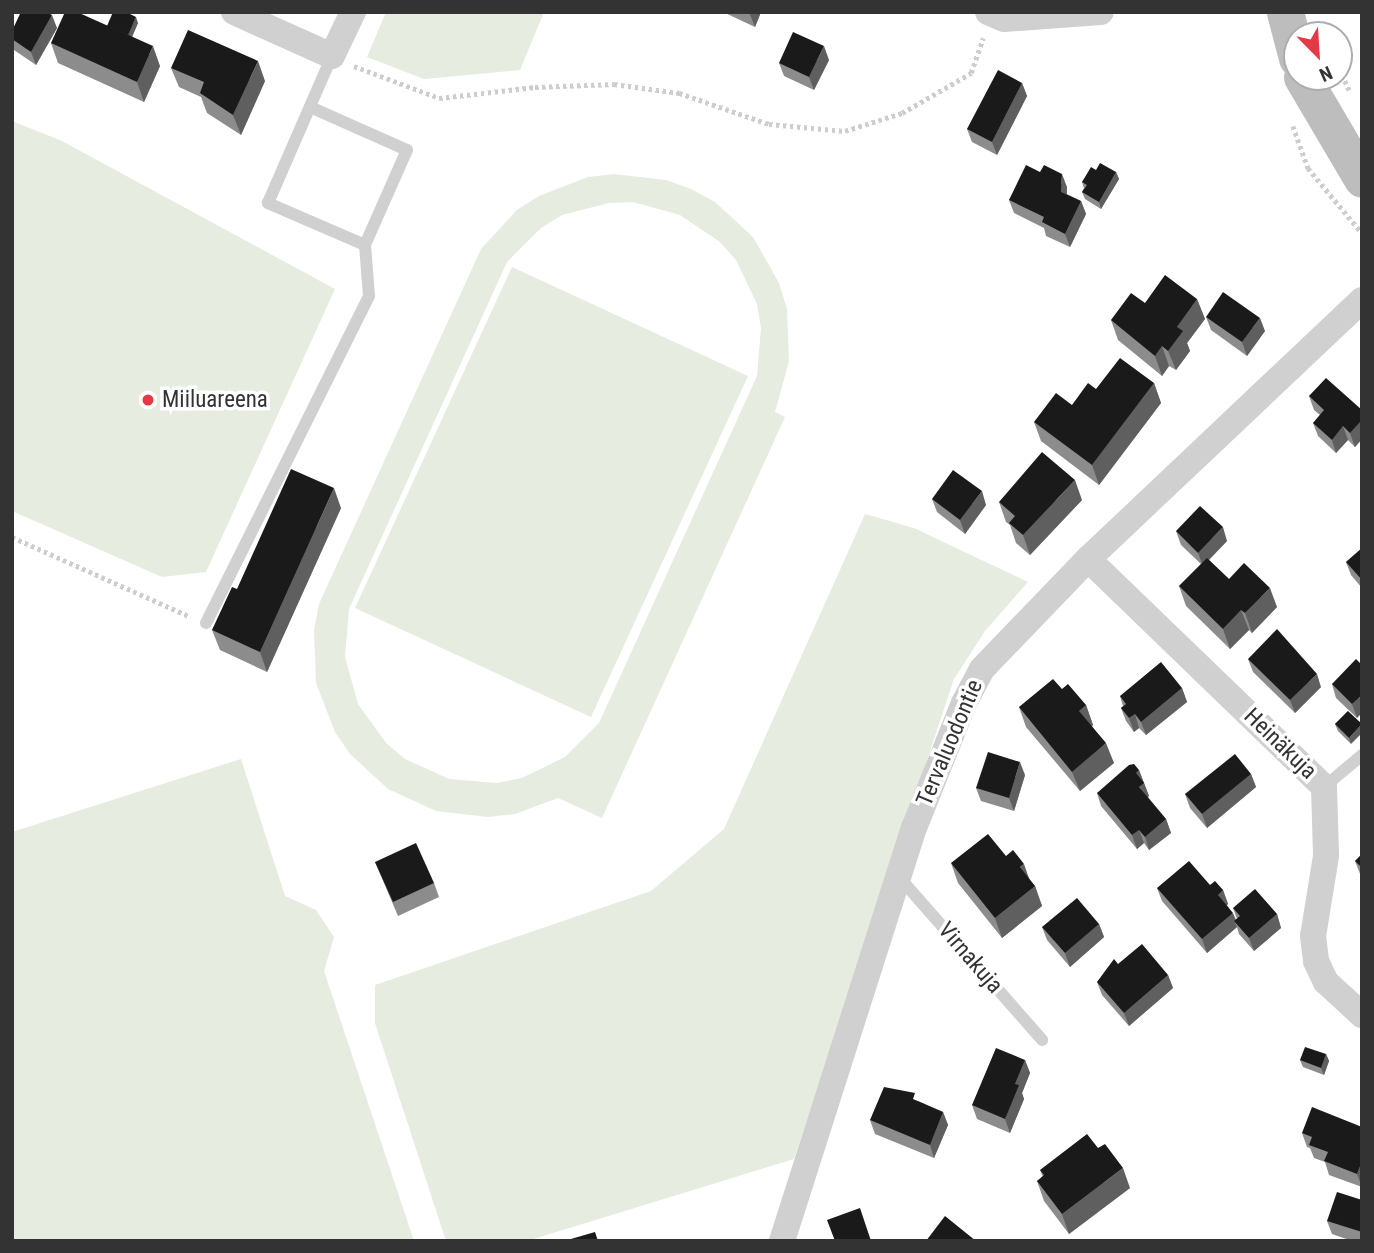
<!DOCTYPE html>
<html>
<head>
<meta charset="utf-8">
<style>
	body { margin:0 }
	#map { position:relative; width:1374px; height:1253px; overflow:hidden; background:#fff; font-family:"Roboto Condensed",sans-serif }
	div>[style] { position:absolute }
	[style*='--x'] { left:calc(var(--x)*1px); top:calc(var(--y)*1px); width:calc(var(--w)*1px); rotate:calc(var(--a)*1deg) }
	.green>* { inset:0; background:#e6ecdf }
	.path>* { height:4.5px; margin-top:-2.25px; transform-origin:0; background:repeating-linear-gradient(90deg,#cdcdcd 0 3.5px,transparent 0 7px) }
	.lane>* { height:12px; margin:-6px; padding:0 6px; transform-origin:6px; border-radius:6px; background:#d0d0d0 }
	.street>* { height:26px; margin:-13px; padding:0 13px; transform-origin:13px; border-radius:13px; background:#d0d0d0 }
	.secondary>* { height:37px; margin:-18.5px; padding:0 18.5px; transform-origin:18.5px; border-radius:18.5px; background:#bdbdbd }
	.wall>* { inset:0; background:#8c8c8c }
	.shaded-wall>* { inset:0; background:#5f5f5f }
	.building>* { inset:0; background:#1a1a1a }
	.dots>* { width:19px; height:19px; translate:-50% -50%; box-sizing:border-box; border:4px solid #fff; border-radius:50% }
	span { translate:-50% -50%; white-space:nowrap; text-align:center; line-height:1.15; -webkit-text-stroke:7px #fff; paint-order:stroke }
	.poi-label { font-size:23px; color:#333 }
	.left { translate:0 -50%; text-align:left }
	.street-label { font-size:23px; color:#333 }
	.frame { position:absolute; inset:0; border:14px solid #333; pointer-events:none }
	.north { position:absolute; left:1283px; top:21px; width:70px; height:70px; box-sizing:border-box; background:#fff; border:2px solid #adadad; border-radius:50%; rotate:156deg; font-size:19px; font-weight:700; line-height:28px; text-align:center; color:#333 }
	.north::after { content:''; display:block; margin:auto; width:24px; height:32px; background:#e63946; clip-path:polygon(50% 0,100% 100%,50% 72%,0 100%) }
</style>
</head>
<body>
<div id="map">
	<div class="green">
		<i style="clip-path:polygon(386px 12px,544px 12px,520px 70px,424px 79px,367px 57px)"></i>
		<i style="clip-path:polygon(12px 121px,62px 141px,335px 289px,206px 572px,162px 577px,12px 511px)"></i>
		<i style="clip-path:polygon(evenodd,614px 174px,666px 180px,691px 189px,715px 202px,753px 237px,779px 283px,787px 309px,789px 361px,775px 412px,785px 417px,602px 818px,558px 798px,515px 814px,488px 817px,436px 811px,388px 789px,350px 754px,335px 732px,316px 683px,314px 630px,319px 604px,481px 249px,517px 210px,539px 196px,588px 177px,614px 174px,633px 202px,680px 215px,720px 242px,736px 260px,757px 304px,761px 328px,757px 376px,599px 723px,565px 757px,522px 778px,497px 783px,449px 779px,405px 759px,386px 743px,358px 704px,345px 657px,349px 609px,507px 262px,541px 228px,562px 215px,609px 203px,633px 202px)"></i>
		<i style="clip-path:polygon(512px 267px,748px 376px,591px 717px,355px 608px)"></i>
		<i style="clip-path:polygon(865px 514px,914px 528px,1028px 582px,985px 631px,954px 679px,794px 1159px,527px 1241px,446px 1241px,375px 1023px,375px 985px,651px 891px,724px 829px)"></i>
		<i style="clip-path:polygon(241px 759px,285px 896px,316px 910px,334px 937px,324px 971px,414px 1241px,12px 1241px,12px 832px)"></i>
	</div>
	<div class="path">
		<i style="--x:354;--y:66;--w:91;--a:20.6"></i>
		<i style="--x:439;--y:98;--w:97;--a:-6.5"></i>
		<i style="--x:535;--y:87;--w:79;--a:-2.2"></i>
		<i style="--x:614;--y:84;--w:66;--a:7.9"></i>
		<i style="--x:679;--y:93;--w:95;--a:19"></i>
		<i style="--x:769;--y:124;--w:76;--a:5.3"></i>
		<i style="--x:845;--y:131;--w:60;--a:-17.5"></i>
		<i style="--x:902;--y:113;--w:80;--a:-30.1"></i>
		<i style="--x:971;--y:73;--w:37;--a:-71"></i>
		<i style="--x:1339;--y:68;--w:26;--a:65"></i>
		<i style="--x:1293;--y:126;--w:45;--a:70.3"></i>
		<i style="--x:1308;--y:168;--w:85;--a:50.3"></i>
		<i style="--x:12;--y:537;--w:196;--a:24.1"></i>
	</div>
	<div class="lane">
		<i style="--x:310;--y:107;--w:106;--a:23.9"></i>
		<i style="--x:407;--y:150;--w:104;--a:113.9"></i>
		<i style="--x:365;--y:245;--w:106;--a:-156.6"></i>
		<i style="--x:268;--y:203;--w:160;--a:-66.5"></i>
		<i style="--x:206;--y:623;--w:365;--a:-63.5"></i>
		<i style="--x:369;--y:296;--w:51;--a:-94.5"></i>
		<i style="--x:1324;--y:787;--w:50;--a:-40.1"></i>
		<i style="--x:899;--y:877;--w:217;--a:48.7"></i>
	</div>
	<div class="street">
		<i style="--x:234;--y:12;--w:107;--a:24.2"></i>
		<i style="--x:332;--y:56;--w:49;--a:-64.5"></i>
		<i style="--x:988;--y:12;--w:17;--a:24"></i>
		<i style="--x:1004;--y:19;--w:97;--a:-4.1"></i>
		<i style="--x:1088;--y:559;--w:328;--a:44"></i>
		<i style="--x:1324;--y:787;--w:69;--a:88.3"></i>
		<i style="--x:1326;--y:856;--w:81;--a:99.2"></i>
		<i style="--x:1313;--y:936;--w:25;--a:83"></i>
		<i style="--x:1316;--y:961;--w:23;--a:65"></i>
		<i style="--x:1326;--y:982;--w:49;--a:42.5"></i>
		<i style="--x:782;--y:1241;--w:434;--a:-72.3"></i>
		<i style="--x:914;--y:828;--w:135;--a:-68.2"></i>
		<i style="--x:964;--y:703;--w:38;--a:-62"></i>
		<i style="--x:982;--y:669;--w:153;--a:-46.1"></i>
		<i style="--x:1088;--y:559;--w:377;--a:-43.4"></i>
	</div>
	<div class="secondary">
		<i style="--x:1285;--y:12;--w:48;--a:75.4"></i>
		<i style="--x:1302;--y:77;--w:118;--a:59.5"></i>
	</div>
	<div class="wall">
		<i style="clip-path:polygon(21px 12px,48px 12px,57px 28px,36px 65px,14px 50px,12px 44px,12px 31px)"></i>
		<i style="clip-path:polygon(723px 12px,761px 12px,755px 27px)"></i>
		<i style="clip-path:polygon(138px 23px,132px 37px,160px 66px,144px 102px,58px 63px,51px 43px,107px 26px)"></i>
		<i style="clip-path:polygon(829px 60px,814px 90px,784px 76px,779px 63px)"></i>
		<i style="clip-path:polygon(171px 68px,265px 81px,241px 135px,207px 113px,201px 97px,179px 87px)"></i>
		<i style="clip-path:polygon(1022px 83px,1027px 96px,997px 155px,972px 142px,967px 129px)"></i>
		<i style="clip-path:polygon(1096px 170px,1116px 172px,1119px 179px,1101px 209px,1085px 199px,1082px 192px,1084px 188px,1082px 182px)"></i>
		<i style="clip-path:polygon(1040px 172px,1067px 187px,1067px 194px,1081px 201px,1086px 214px,1070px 247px,1046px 236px,1044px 228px,1014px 213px,1009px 200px)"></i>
		<i style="clip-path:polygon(1197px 299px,1205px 319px,1187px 343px,1190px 351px,1176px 370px,1169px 366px,1162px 376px,1118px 340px,1111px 320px)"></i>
		<i style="clip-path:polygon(1206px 317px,1265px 331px,1247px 356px,1211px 330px)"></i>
		<i style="clip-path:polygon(1154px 383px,1161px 403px,1099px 485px,1041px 441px,1034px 422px,1072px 405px,1096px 389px)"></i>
		<i style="clip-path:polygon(1309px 396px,1362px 410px,1362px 439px,1355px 447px,1348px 440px,1336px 453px,1318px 436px,1313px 423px,1320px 415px,1314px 410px)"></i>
		<i style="clip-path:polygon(932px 499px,986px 505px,965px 534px,937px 512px)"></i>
		<i style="clip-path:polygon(1082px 500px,1030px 555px,1016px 543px,1010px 525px,1006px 522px,999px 502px)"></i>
		<i style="clip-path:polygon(341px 508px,267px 672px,220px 650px,212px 630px,237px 589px)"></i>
		<i style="clip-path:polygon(1176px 531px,1227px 541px,1209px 560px,1229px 579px,1277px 607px,1252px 633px,1249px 630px,1230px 649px,1186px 606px,1179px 586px,1201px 564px,1181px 545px)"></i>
		<i style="clip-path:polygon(1362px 548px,1362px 588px,1351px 575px,1346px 562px)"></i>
		<i style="clip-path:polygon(1248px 659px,1321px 687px,1295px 713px,1253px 672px)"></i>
		<i style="clip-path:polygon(1362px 665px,1357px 718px,1336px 698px,1332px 684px)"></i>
		<i style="clip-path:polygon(1182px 688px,1187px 702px,1146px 735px,1139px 728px,1134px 732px,1126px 721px,1121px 708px,1123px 706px,1120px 696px)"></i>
		<i style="clip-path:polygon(1062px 689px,1086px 705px,1093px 725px,1092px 726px,1114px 763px,1080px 791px,1026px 727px,1019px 707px)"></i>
		<i style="clip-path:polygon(1348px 711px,1351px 744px,1338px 731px,1335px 724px)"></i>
		<i style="clip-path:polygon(1139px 770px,1149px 796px,1148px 797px,1166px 819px,1171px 833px,1149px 850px,1144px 843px,1137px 849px,1101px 806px,1097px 793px)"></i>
		<i style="clip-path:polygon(1251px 774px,1256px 787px,1207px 828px,1190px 808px,1185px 794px)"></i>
		<i style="clip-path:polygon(1025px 775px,1014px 811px,981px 801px,976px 788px)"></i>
		<i style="clip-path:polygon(1362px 854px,1362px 879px,1355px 861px)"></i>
		<i style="clip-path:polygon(1006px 856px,1035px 886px,1042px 906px,1002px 938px,958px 883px,951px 863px)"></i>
		<i style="clip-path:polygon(375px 862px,434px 883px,439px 897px,398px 916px)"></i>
		<i style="clip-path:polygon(1210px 885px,1223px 890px,1228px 904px,1227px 905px,1236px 920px,1237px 919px,1233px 908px,1277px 914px,1281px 928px,1254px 951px,1239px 934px,1237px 927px,1207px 953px,1162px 901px,1157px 888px)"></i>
		<i style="clip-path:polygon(1099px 924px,1104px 937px,1070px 967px,1047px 940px,1042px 927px)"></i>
		<i style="clip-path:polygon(1118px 964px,1168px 975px,1173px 988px,1129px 1026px,1102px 995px,1097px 982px)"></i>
		<i style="clip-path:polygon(1326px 1054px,1329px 1061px,1324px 1075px,1303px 1067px,1300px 1060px)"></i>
		<i style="clip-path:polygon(1025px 1060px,1030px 1073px,1022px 1093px,1024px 1099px,1010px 1133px,977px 1119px,972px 1105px)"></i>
		<i style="clip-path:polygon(918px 1101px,943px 1112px,948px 1125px,934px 1158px,875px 1134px,870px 1120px)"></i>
		<i style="clip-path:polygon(1362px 1127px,1362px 1187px,1329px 1175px,1325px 1162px,1314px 1158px,1310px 1148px,1307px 1147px,1302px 1133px)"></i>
		<i style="clip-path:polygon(1040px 1170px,1130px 1188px,1069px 1234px,1044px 1201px,1037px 1181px,1043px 1177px)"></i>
		<i style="clip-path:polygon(1362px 1200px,1362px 1241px,1352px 1241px,1332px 1234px,1327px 1221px)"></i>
	</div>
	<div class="shaded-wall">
		<i style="clip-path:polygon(749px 12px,761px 12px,755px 27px)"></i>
		<i style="clip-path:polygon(52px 15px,57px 28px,36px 65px,31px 52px)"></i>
		<i style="clip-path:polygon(136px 17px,138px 23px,126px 51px,123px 44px)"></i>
		<i style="clip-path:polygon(153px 46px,160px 66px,144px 102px,137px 82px)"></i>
		<i style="clip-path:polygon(824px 46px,829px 60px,814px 90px,809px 77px)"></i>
		<i style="clip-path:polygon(258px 61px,265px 81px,241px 135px,233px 115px)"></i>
		<i style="clip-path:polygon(1022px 83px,1027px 96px,997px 155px,992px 142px)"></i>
		<i style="clip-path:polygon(1116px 172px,1119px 179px,1101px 209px,1099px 202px)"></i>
		<i style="clip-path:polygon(1062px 174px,1067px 187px,1066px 205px,1061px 192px)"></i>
		<i style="clip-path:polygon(1081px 201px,1086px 214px,1070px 247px,1065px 234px)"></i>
		<i style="clip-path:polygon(1197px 299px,1205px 319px,1187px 343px,1190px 351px,1176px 370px,1168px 351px,1177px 327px)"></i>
		<i style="clip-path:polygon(1260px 318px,1265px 331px,1247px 356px,1242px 342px)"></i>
		<i style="clip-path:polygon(1162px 346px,1169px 366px,1162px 376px,1155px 356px)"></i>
		<i style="clip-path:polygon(1154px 383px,1161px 403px,1099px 485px,1092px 465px)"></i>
		<i style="clip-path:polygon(1362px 420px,1362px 439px,1355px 447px,1350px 433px)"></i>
		<i style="clip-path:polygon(1343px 426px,1348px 440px,1336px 453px,1332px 440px)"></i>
		<i style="clip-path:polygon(1075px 480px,1082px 500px,1030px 555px,1023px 535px)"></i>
		<i style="clip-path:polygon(334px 488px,341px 508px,267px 672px,260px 652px)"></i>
		<i style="clip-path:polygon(982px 491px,986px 505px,965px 534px,960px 520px)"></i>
		<i style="clip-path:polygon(1223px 527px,1227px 541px,1203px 566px,1198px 553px)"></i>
		<i style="clip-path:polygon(1270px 588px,1277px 607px,1252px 633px,1245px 613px)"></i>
		<i style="clip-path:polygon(1241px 610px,1249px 630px,1230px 649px,1223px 629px)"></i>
		<i style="clip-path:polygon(1317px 674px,1321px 687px,1295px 713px,1290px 700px)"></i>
		<i style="clip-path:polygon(1182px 688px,1187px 702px,1146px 735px,1141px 722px)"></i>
		<i style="clip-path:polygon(1362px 695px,1362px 713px,1357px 718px,1352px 704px)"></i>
		<i style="clip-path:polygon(1086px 705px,1093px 725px,1087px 730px,1079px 711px)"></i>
		<i style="clip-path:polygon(1135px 714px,1139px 728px,1134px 732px,1129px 718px)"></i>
		<i style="clip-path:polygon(1362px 724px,1362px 733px,1351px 744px,1349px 738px)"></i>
		<i style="clip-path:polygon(1106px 743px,1114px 763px,1080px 791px,1072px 772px)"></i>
		<i style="clip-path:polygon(1020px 762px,1025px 775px,1014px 811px,1009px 798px)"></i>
		<i style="clip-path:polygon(1139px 770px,1149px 796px,1144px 800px,1136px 773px)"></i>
		<i style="clip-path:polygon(1251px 774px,1256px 787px,1207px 828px,1202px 814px)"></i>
		<i style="clip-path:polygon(1166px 819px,1171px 833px,1149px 850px,1145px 837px)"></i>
		<i style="clip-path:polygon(1139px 830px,1144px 843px,1137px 849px,1132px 835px)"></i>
		<i style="clip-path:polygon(1024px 864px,1031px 884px,1020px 867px)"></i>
		<i style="clip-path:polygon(1035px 886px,1042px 906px,1002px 938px,995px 918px)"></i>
		<i style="clip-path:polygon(1223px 890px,1228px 904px,1223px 908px,1218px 895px)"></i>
		<i style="clip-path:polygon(1233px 913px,1238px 925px,1234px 921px,1237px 927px,1207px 953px,1202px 939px)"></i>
		<i style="clip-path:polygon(1277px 914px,1281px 928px,1254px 951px,1249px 938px)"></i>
		<i style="clip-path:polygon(1099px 924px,1104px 937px,1070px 967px,1065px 953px)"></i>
		<i style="clip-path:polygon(1168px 975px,1173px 988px,1129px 1026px,1124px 1013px)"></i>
		<i style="clip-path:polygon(1326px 1054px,1329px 1061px,1324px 1075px,1321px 1068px)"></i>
		<i style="clip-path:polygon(1025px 1060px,1030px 1073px,1022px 1093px,1024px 1099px,1010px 1133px,1005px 1119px,1015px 1084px)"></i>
		<i style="clip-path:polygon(943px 1112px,948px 1125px,934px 1158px,930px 1145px)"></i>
		<i style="clip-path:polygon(1362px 1161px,1362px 1187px,1357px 1174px)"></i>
		<i style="clip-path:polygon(1123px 1168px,1130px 1188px,1069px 1234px,1062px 1214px)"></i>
	</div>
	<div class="building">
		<i style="clip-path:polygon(21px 12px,46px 12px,52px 15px,31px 52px,12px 39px,12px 31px)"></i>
		<i style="clip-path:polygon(65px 12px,77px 12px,153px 46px,137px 82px,51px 43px)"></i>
		<i style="clip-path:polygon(113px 12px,126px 12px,136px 17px,128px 35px,107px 26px)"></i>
		<i style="clip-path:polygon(188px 30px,258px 61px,233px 115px,200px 93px,204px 82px,171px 68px)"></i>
		<i style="clip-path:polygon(793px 32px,824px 46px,809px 77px,779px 63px)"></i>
		<i style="clip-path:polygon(998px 70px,1022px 83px,992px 142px,967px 129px)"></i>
		<i style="clip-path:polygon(1100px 163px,1116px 172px,1099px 202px,1082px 192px,1087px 185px,1082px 182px,1091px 167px,1096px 170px)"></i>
		<i style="clip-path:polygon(1026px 165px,1040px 172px,1044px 165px,1062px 174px,1061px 192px,1081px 201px,1065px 234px,1042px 222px,1044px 217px,1009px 200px)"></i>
		<i style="clip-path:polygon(1165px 275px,1197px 299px,1177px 327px,1183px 331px,1168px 351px,1162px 346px,1155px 356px,1111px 320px,1131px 293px,1145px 303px)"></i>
		<i style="clip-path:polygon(1223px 292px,1260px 318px,1242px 342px,1206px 317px)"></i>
		<i style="clip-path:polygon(1120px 358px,1154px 383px,1092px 465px,1034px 422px,1056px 393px,1072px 405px,1088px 383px,1096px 389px)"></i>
		<i style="clip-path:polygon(1326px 378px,1362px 410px,1362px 420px,1350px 433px,1343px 426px,1332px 440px,1313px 423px,1324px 410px,1309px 396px)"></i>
		<i style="clip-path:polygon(1042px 452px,1075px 480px,1023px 535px,1009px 523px,1015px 516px,999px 502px)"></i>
		<i style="clip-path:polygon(291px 469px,334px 488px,260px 652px,212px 630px,232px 587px,237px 589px)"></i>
		<i style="clip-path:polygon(953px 470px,982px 491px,960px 520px,932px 499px)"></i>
		<i style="clip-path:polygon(1200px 506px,1223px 527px,1198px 553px,1176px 531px)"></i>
		<i style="clip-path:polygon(1362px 548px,1362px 580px,1346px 562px)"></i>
		<i style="clip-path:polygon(1207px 558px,1229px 579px,1244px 563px,1270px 588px,1245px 613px,1241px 610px,1223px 629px,1179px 586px)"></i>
		<i style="clip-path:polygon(1277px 629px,1317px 674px,1290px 700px,1248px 659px)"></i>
		<i style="clip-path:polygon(1356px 659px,1362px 665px,1362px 695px,1352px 704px,1332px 684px)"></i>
		<i style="clip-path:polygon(1161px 662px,1182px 688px,1141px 722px,1135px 714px,1129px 718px,1121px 708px,1126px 704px,1120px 696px)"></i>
		<i style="clip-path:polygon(1053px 679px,1062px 689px,1068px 684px,1086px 705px,1079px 711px,1106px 743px,1072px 772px,1019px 707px)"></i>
		<i style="clip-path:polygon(1348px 711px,1362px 724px,1349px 738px,1335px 724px)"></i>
		<i style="clip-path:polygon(988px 752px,1020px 762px,1009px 798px,976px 788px)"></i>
		<i style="clip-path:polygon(1235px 754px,1251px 774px,1202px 814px,1185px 794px)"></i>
		<i style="clip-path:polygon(1134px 764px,1139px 770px,1136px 773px,1144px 783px,1139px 787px,1166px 819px,1145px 837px,1139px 830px,1132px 835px,1097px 793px,1129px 765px)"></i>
		<i style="clip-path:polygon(988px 834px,1006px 856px,1013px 850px,1024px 864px,1020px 867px,1035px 886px,995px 918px,951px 863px)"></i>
		<i style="clip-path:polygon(416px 843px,434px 883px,393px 902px,375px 862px)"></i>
		<i style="clip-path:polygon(1362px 854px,1362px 868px,1355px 861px)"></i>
		<i style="clip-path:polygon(1189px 861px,1210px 885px,1215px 881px,1223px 890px,1218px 895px,1233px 913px,1202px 939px,1157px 888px)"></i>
		<i style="clip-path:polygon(1255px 889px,1277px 914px,1249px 938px,1234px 921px,1240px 916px,1233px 908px)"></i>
		<i style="clip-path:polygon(1077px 898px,1099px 924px,1065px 953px,1042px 927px)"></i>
		<i style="clip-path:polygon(1142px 944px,1168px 975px,1124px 1013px,1097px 982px,1114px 959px,1118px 964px)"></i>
		<i style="clip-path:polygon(1305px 1047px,1326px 1054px,1321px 1068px,1300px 1060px)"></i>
		<i style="clip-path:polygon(996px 1048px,1025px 1060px,1015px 1084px,1019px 1085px,1005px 1119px,972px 1105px)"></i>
		<i style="clip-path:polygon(884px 1087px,915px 1093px,913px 1099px,943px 1112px,930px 1145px,870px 1120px)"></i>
		<i style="clip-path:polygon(1312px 1107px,1362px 1127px,1362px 1161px,1357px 1174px,1324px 1161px,1328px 1152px,1309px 1145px,1312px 1137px,1302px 1133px)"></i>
		<i style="clip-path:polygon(1087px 1134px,1098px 1148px,1105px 1144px,1123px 1168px,1062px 1214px,1037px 1181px,1044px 1175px,1040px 1170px)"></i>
		<i style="clip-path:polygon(1337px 1192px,1362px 1200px,1362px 1232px,1327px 1221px)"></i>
		<i style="clip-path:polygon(860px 1208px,871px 1241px,835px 1241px,827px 1220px)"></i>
		<i style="clip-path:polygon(945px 1216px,976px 1241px,926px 1241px)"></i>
		<i style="clip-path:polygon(595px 1232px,598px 1241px,564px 1241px)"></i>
	</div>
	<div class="dots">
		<i style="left:148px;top:400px;background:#e63946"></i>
	</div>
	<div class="poi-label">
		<span class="left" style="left:162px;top:400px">Miiluareena</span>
	</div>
	<div class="street-label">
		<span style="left:950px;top:743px;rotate:-67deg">Tervaluodontie</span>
		<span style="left:1280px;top:744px;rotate:44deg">Heinäkuja</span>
		<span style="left:970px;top:958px;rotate:49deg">Virnakuja</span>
	</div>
	<div class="frame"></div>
	<div class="north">N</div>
</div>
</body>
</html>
